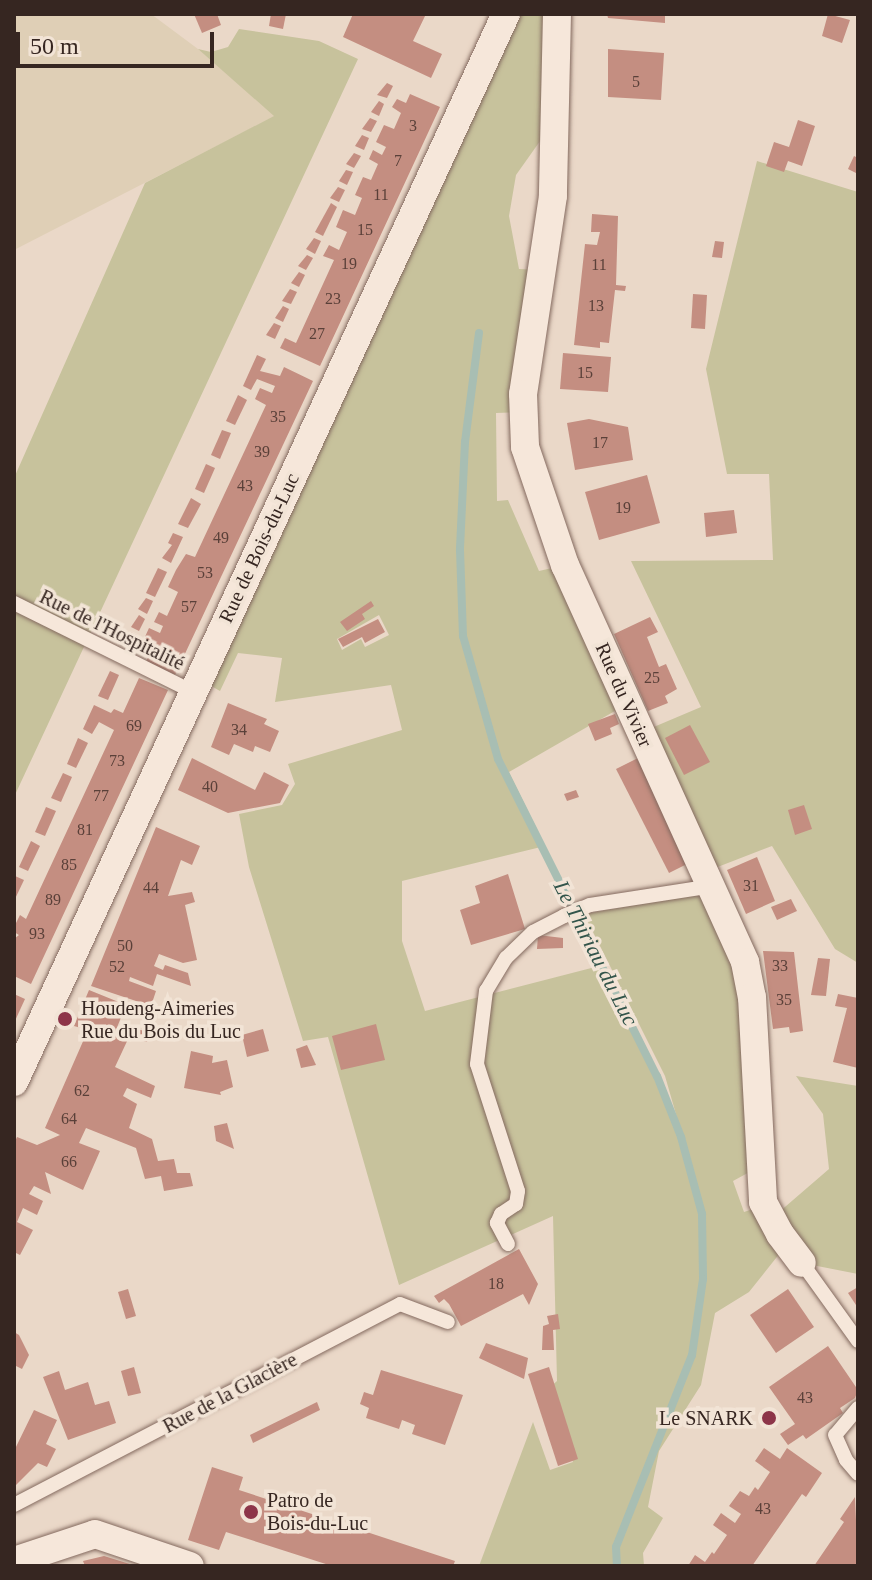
<!DOCTYPE html>
<html>
<head>
<meta charset="utf-8">
<style>
	body { margin:0 }
	#map { position:relative; width:872px; height:1580px; overflow:hidden; background:#ead8c8; font-family:Georgia,serif }
	div>[style] { position:absolute }
	[style*='--x'] { left:calc(var(--x)*1px); top:calc(var(--y)*1px); width:calc(var(--w)*1px); rotate:calc(var(--a)*1deg) }
	.farmland>* { inset:0; background:#dfcfb6 }
	.green>* { inset:0; background:#c7c29c }
	.stream>* { height:8px; margin:-4px; padding:0 4px; transform-origin:4px; border-radius:4px; background:#a8beb3 }
	.building>* { inset:0; background:#c48e81 }
	.roads { filter:drop-shadow(0 0 2px #846a5f) drop-shadow(0 0 2px #846a5f) }
	.lane>* { height:14px; margin:-7px; padding:0 7px; transform-origin:7px; border-radius:7px; background:#f6e7da }
	.street>* { height:28px; margin:-14px; padding:0 14px; transform-origin:14px; border-radius:14px; background:#f6e7da }
	.dots>* { width:22px; height:22px; translate:-50% -50%; box-sizing:border-box; border:4px solid #f2e4d6; border-radius:50% }
	span { translate:-50% -50%; white-space:nowrap; text-align:center; line-height:1.15; -webkit-text-stroke:7px #f2e4d6; paint-order:stroke }
	.number-label { font-size:16px; color:#5a4039 }
	.number-label span { -webkit-text-stroke-width:0 }
	.street-label { font-size:20px; color:#362621 }
	.poi-label { font-size:20px; color:#362621 }
	.left { translate:0 -50%; text-align:left }
	.right { translate:-100% -50%; text-align:right }
	.water-label { font-size:22px; color:#32544a; font-style:italic }
	.frame { position:absolute; inset:0; border:16px solid #362621; pointer-events:none }
	.scale { position:absolute; left:16px; top:32px; width:198px; height:36px; box-sizing:border-box; border:4px solid #362621; border-top:0; padding-left:10px; font-size:24px; line-height:28px; white-space:nowrap; color:#362621; -webkit-text-stroke:6px #f2e4d6; paint-order:stroke }
</style>
</head>
<body>
<div id="map">
	<div class="farmland">
		<i style="clip-path:polygon(14px 14px,151px 14px,198px 49px,275px 116px,14px 250px)"></i>
	</div>
	<div class="green">
		<i style="clip-path:polygon(evenodd,506px 14px,551px 14px,555px 120px,516px 175px,509px 216px,519px 269px,541px 270px,522px 412px,496px 413px,497px 501px,508px 500px,539px 571px,565px 565px,627px 704px,509px 772px,545px 846px,402px 881px,402px 941px,425px 1011px,603px 965px,657px 1077px,705px 1215px,665px 1076px,584px 914px,709px 892px,749px 1017px,755px 1169px,733px 1181px,744px 1212px,759px 1207px,784px 1248px,749px 1292px,715px 1313px,701px 1385px,659px 1451px,648px 1507px,663px 1518px,643px 1553px,644px 1566px,479px 1566px,533px 1422px,550px 1470px,573px 1462px,548px 1389px,557px 1381px,553px 1216px,399px 1285px,328px 1037px,303px 1041px,249px 867px,239px 814px,282px 805px,295px 784px,288px 764px,402px 730px,391px 685px,275px 702px,282px 658px,238px 653px,220px 691px,199px 679px,506px 14px,379px 615px,389px 635px,365px 647px,361px 639px,342px 650px,337px 639px,379px 615px)"></i>
		<i style="clip-path:polygon(239px 29px,319px 41px,358px 59px,14px 797px,14px 478px,145px 183px,274px 116px,198px 49px,211px 52px,228px 47px)"></i>
		<i style="clip-path:polygon(757px 161px,858px 192px,858px 963px,835px 949px,772px 846px,715px 868px,649px 729px,701px 707px,631px 561px,773px 560px,769px 474px,727px 474px,706px 369px)"></i>
		<i style="clip-path:polygon(796px 1076px,858px 1086px,858px 1274px,802px 1263px,771px 1219px,829px 1169px,823px 1114px)"></i>
	</div>
	<div class="stream">
		<i style="--x:479;--y:333;--w:110;--a:97.3"></i>
		<i style="--x:465;--y:442;--w:108;--a:92.7"></i>
		<i style="--x:460;--y:550;--w:86;--a:88"></i>
		<i style="--x:463;--y:636;--w:128;--a:74.1"></i>
		<i style="--x:498;--y:759;--w:355;--a:63.4"></i>
		<i style="--x:657;--y:1076;--w:66;--a:68.5"></i>
		<i style="--x:681;--y:1137;--w:80;--a:74.7"></i>
		<i style="--x:702;--y:1214;--w:65;--a:89.1"></i>
		<i style="--x:703;--y:1279;--w:77;--a:98.2"></i>
		<i style="--x:692;--y:1355;--w:206;--a:111.6"></i>
		<i style="--x:616;--y:1547;--w:19;--a:87"></i>
	</div>
	<div class="building">
		<i style="clip-path:polygon(194px 14px,217px 14px,221px 25px,202px 33px)"></i>
		<i style="clip-path:polygon(271px 14px,286px 14px,283px 29px,269px 26px)"></i>
		<i style="clip-path:polygon(353px 14px,426px 14px,413px 41px,442px 54px,431px 78px,343px 37px)"></i>
		<i style="clip-path:polygon(607px 14px,665px 14px,665px 23px,608px 18px)"></i>
		<i style="clip-path:polygon(828px 14px,850px 20px,842px 43px,822px 36px)"></i>
		<i style="clip-path:polygon(608px 49px,664px 53px,661px 100px,608px 97px)"></i>
		<i style="clip-path:polygon(387px 83px,393px 86px,387px 98px,377px 95px)"></i>
		<i style="clip-path:polygon(410px 94px,440px 107px,320px 366px,280px 348px,285px 338px,296px 343px,334px 260px,323px 256px,329px 245px,339px 250px,347px 232px,336px 227px,343px 210px,355px 215px,362px 198px,355px 195px,363px 177px,371px 180px,378px 164px,369px 159px,373px 150px,382px 155px,386px 147px,376px 142px,384px 125px,394px 129px,401px 113px,392px 107px,397px 99px,406px 103px)"></i>
		<i style="clip-path:polygon(379px 101px,384px 104px,379px 116px,371px 112px)"></i>
		<i style="clip-path:polygon(370px 118px,377px 121px,371px 132px,362px 129px)"></i>
		<i style="clip-path:polygon(798px 120px,815px 126px,802px 166px,788px 161px,784px 172px,766px 166px,774px 142px,789px 147px)"></i>
		<i style="clip-path:polygon(362px 135px,369px 138px,364px 150px,355px 146px)"></i>
		<i style="clip-path:polygon(354px 153px,361px 156px,354px 168px,346px 164px)"></i>
		<i style="clip-path:polygon(854px 156px,858px 158px,858px 174px,848px 169px)"></i>
		<i style="clip-path:polygon(346px 170px,353px 172px,347px 185px,339px 181px)"></i>
		<i style="clip-path:polygon(338px 187px,345px 190px,339px 202px,330px 198px)"></i>
		<i style="clip-path:polygon(331px 203px,337px 207px,323px 236px,315px 232px)"></i>
		<i style="clip-path:polygon(592px 214px,618px 216px,616px 285px,626px 286px,625px 291px,615px 290px,609px 343px,600px 342px,600px 348px,574px 345px,585px 244px,597px 245px,600px 232px,591px 232px)"></i>
		<i style="clip-path:polygon(314px 238px,321px 241px,315px 254px,306px 249px)"></i>
		<i style="clip-path:polygon(715px 241px,724px 242px,722px 258px,712px 257px)"></i>
		<i style="clip-path:polygon(307px 255px,313px 258px,306px 270px,298px 266px)"></i>
		<i style="clip-path:polygon(299px 272px,305px 275px,299px 287px,291px 283px)"></i>
		<i style="clip-path:polygon(290px 289px,297px 292px,291px 304px,282px 301px)"></i>
		<i style="clip-path:polygon(693px 294px,707px 295px,705px 329px,691px 328px)"></i>
		<i style="clip-path:polygon(283px 306px,289px 309px,283px 322px,275px 318px)"></i>
		<i style="clip-path:polygon(274px 323px,281px 326px,275px 339px,266px 335px)"></i>
		<i style="clip-path:polygon(563px 353px,611px 357px,608px 392px,560px 389px)"></i>
		<i style="clip-path:polygon(257px 355px,266px 359px,260px 371px,280px 376px,284px 367px,313px 381px,175px 675px,146px 662px,154px 644px,144px 639px,149px 628px,160px 633px,163px 626px,154px 622px,159px 612px,167px 616px,178px 592px,168px 587px,176px 570px,186px 554px,195px 557px,266px 405px,255px 399px,260px 388px,272px 393px,275px 386px,257px 379px,251px 390px,243px 386px)"></i>
		<i style="clip-path:polygon(238px 395px,247px 400px,235px 425px,226px 421px)"></i>
		<i style="clip-path:polygon(589px 419px,628px 427px,633px 460px,575px 470px,567px 423px)"></i>
		<i style="clip-path:polygon(222px 430px,231px 433px,220px 459px,211px 455px)"></i>
		<i style="clip-path:polygon(206px 464px,215px 468px,204px 493px,195px 489px)"></i>
		<i style="clip-path:polygon(647px 475px,660px 523px,599px 540px,585px 492px)"></i>
		<i style="clip-path:polygon(191px 498px,201px 504px,188px 528px,178px 524px)"></i>
		<i style="clip-path:polygon(734px 510px,737px 533px,706px 537px,704px 513px)"></i>
		<i style="clip-path:polygon(173px 533px,183px 537px,171px 563px,162px 558px,172px 545px,168px 543px)"></i>
		<i style="clip-path:polygon(158px 568px,167px 572px,155px 597px,146px 593px)"></i>
		<i style="clip-path:polygon(146px 598px,153px 601px,147px 614px,138px 609px)"></i>
		<i style="clip-path:polygon(371px 601px,374px 606px,362px 614px,365px 619px,347px 631px,340px 622px)"></i>
		<i style="clip-path:polygon(139px 615px,145px 619px,139px 631px,131px 627px)"></i>
		<i style="clip-path:polygon(650px 617px,658px 632px,647px 637px,659px 667px,666px 664px,677px 689px,665px 696px,668px 703px,648px 711px,614px 634px)"></i>
		<i style="clip-path:polygon(378px 619px,385px 632px,365px 643px,362px 637px,343px 647px,338px 639px)"></i>
		<i style="clip-path:polygon(131px 632px,137px 635px,131px 648px,122px 643px)"></i>
		<i style="clip-path:polygon(110px 671px,119px 675px,108px 700px,98px 696px)"></i>
		<i style="clip-path:polygon(139px 678px,168px 690px,31px 984px,14px 976px,14px 939px,19px 935px,14px 932px,14px 927px,20px 915px,26px 919px,114px 730px,99px 722px,92px 734px,83px 729px,94px 705px,111px 713px,114px 709px,123px 713px)"></i>
		<i style="clip-path:polygon(228px 703px,267px 719px,264px 724px,279px 731px,270px 752px,255px 746px,253px 752px,234px 744px,229px 755px,211px 747px)"></i>
		<i style="clip-path:polygon(615px 714px,619px 724px,610px 728px,612px 734px,595px 741px,588px 724px)"></i>
		<i style="clip-path:polygon(690px 725px,710px 762px,684px 775px,665px 738px)"></i>
		<i style="clip-path:polygon(78px 738px,88px 743px,76px 768px,67px 764px)"></i>
		<i style="clip-path:polygon(192px 758px,255px 790px,264px 772px,289px 785px,280px 803px,228px 813px,178px 790px)"></i>
		<i style="clip-path:polygon(638px 758px,691px 862px,669px 873px,616px 769px)"></i>
		<i style="clip-path:polygon(63px 773px,72px 777px,61px 802px,51px 798px)"></i>
		<i style="clip-path:polygon(576px 790px,579px 797px,567px 801px,564px 794px)"></i>
		<i style="clip-path:polygon(804px 805px,812px 829px,795px 835px,788px 810px)"></i>
		<i style="clip-path:polygon(46px 807px,56px 811px,45px 836px,35px 832px)"></i>
		<i style="clip-path:polygon(156px 827px,200px 846px,192px 865px,181px 860px,168px 896px,192px 892px,195px 902px,185px 905px,197px 960px,183px 963px,159px 954px,154px 966px,163px 970px,165px 965px,188px 973px,191px 986px,157px 974px,153px 986px,130px 977px,129px 981px,156px 991px,151px 1006px,91px 986px)"></i>
		<i style="clip-path:polygon(31px 841px,40px 846px,28px 871px,19px 867px)"></i>
		<i style="clip-path:polygon(757px 857px,775px 901px,746px 914px,727px 870px)"></i>
		<i style="clip-path:polygon(508px 874px,525px 929px,471px 945px,460px 910px,480px 903px,475px 886px)"></i>
		<i style="clip-path:polygon(15px 876px,24px 880px,14px 901px,14px 877px)"></i>
		<i style="clip-path:polygon(791px 899px,797px 911px,777px 920px,771px 907px)"></i>
		<i style="clip-path:polygon(538px 935px,563px 938px,563px 948px,537px 949px)"></i>
		<i style="clip-path:polygon(763px 951px,794px 952px,803px 1031px,790px 1033px,789px 1027px,773px 1029px)"></i>
		<i style="clip-path:polygon(818px 958px,830px 959px,826px 996px,811px 995px)"></i>
		<i style="clip-path:polygon(89px 990px,126px 1005px,114px 1035px,125px 1036px,128px 1027px,149px 1032px,147px 1042px,129px 1037px,115px 1067px,155px 1086px,151px 1098px,127px 1088px,123px 1096px,137px 1104px,129px 1128px,152px 1139px,158px 1161px,174px 1159px,177px 1173px,190px 1173px,193px 1186px,164px 1191px,161px 1176px,145px 1179px,136px 1148px,86px 1128px,79px 1143px,100px 1151px,83px 1190px,45px 1172px,51px 1194px,34px 1186px,29px 1194px,43px 1201px,37px 1215px,23px 1208px,17px 1222px,33px 1230px,20px 1255px,14px 1252px,14px 1144px,17px 1137px,37px 1145px,60px 1135px,45px 1128px,88px 1030px,74px 1026px)"></i>
		<i style="clip-path:polygon(14px 994px,25px 999px,14px 1023px)"></i>
		<i style="clip-path:polygon(838px 994px,858px 998px,858px 1068px,833px 1062px,847px 1008px,835px 1006px)"></i>
		<i style="clip-path:polygon(376px 1024px,385px 1060px,341px 1070px,332px 1036px)"></i>
		<i style="clip-path:polygon(263px 1029px,269px 1051px,247px 1057px,242px 1035px)"></i>
		<i style="clip-path:polygon(307px 1045px,316px 1065px,301px 1068px,296px 1049px)"></i>
		<i style="clip-path:polygon(191px 1051px,213px 1056px,212px 1063px,227px 1060px,233px 1087px,220px 1092px,221px 1095px,184px 1088px)"></i>
		<i style="clip-path:polygon(227px 1123px,234px 1149px,216px 1141px,214px 1126px)"></i>
		<i style="clip-path:polygon(519px 1249px,538px 1284px,529px 1305px,523px 1294px,461px 1326px,449px 1304px,444px 1299px,439px 1303px,434px 1296px)"></i>
		<i style="clip-path:polygon(858px 1287px,858px 1308px,848px 1293px)"></i>
		<i style="clip-path:polygon(128px 1289px,136px 1316px,126px 1319px,118px 1292px)"></i>
		<i style="clip-path:polygon(788px 1289px,814px 1327px,776px 1353px,750px 1315px)"></i>
		<i style="clip-path:polygon(558px 1314px,560px 1329px,553px 1330px,554px 1350px,542px 1350px,543px 1326px,549px 1324px,547px 1316px)"></i>
		<i style="clip-path:polygon(14px 1332px,19px 1335px,29px 1355px,22px 1369px,14px 1365px)"></i>
		<i style="clip-path:polygon(486px 1343px,528px 1358px,524px 1379px,479px 1358px)"></i>
		<i style="clip-path:polygon(828px 1346px,858px 1390px,855px 1398px,840px 1408px,843px 1413px,806px 1439px,803px 1435px,788px 1445px,780px 1434px,795px 1424px,769px 1387px)"></i>
		<i style="clip-path:polygon(134px 1367px,141px 1393px,128px 1396px,121px 1371px)"></i>
		<i style="clip-path:polygon(549px 1367px,578px 1459px,558px 1466px,528px 1374px)"></i>
		<i style="clip-path:polygon(381px 1370px,463px 1395px,445px 1445px,412px 1434px,415px 1425px,402px 1420px,399px 1429px,366px 1418px,369px 1408px,360px 1404px,364px 1392px,373px 1395px)"></i>
		<i style="clip-path:polygon(59px 1371px,65px 1390px,88px 1382px,95px 1405px,109px 1401px,116px 1423px,68px 1440px,43px 1377px)"></i>
		<i style="clip-path:polygon(317px 1402px,320px 1410px,253px 1443px,250px 1435px)"></i>
		<i style="clip-path:polygon(34px 1410px,57px 1420px,46px 1444px,56px 1449px,47px 1467px,38px 1463px,14px 1487px,14px 1451px)"></i>
		<i style="clip-path:polygon(764px 1448px,780px 1459px,787px 1448px,822px 1473px,806px 1497px,802px 1494px,752px 1566px,688px 1566px,695px 1555px,705px 1562px,712px 1552px,714px 1554px,727px 1535px,713px 1525px,721px 1513px,735px 1523px,741px 1514px,729px 1506px,740px 1491px,749px 1496px,755px 1487px,758px 1490px,770px 1472px,755px 1461px)"></i>
		<i style="clip-path:polygon(212px 1467px,243px 1477px,239px 1490px,455px 1561px,453px 1566px,332px 1566px,226px 1532px,219px 1550px,188px 1540px)"></i>
		<i style="clip-path:polygon(855px 1497px,858px 1566px,814px 1566px,844px 1522px,840px 1519px)"></i>
		<i style="clip-path:polygon(104px 1556px,133px 1565px,133px 1566px,85px 1566px,83px 1561px)"></i>
	</div>
	<div class="roads">
		<div class="lane">
			<i style="--x:14;--y:603;--w:200;--a:26.4"></i>
			<i style="--x:508;--y:1244;--w:24;--a:-118"></i>
			<i style="--x:497;--y:1223;--w:10;--a:-66"></i>
			<i style="--x:501;--y:1214;--w:18;--a:-34"></i>
			<i style="--x:516;--y:1204;--w:13;--a:-81"></i>
			<i style="--x:518;--y:1191;--w:133;--a:-107.9"></i>
			<i style="--x:477;--y:1064;--w:74;--a:-83"></i>
			<i style="--x:486;--y:991;--w:39;--a:-59"></i>
			<i style="--x:506;--y:958;--w:37;--a:-44"></i>
			<i style="--x:533;--y:932;--w:35;--a:-27"></i>
			<i style="--x:564;--y:916;--w:28;--a:-23"></i>
			<i style="--x:590;--y:905;--w:124;--a:-8.8"></i>
			<i style="--x:802;--y:1263;--w:96;--a:54.3"></i>
			<i style="--x:858;--y:1408;--w:35;--a:130"></i>
			<i style="--x:835;--y:1435;--w:27;--a:66"></i>
			<i style="--x:846;--y:1460;--w:18;--a:49"></i>
			<i style="--x:14;--y:1505;--w:435;--a:-27.5"></i>
			<i style="--x:400;--y:1304;--w:51;--a:20.6"></i>
		</div>
		<div class="street">
			<i style="--x:557;--y:14;--w:182;--a:91.3"></i>
			<i style="--x:553;--y:196;--w:200;--a:98.6"></i>
			<i style="--x:523;--y:394;--w:53;--a:87.8"></i>
			<i style="--x:525;--y:447;--w:125;--a:71.3"></i>
			<i style="--x:565;--y:565;--w:436;--a:65.6"></i>
			<i style="--x:745;--y:962;--w:36;--a:79"></i>
			<i style="--x:752;--y:997;--w:205;--a:86.9"></i>
			<i style="--x:763;--y:1202;--w:36;--a:62"></i>
			<i style="--x:780;--y:1234;--w:36;--a:53"></i>
			<i style="--x:14;--y:1082;--w:1176;--a:-65.27"></i>
			<i style="--x:14;--y:1561;--w:85;--a:-18.4"></i>
			<i style="--x:95;--y:1534;--w:100;--a:18.6"></i>
		</div>
	</div>
	<div class="dots">
		<i style="left:65px;top:1019px;background:#8d3549"></i>
		<i style="left:769px;top:1418px;background:#8d3549"></i>
		<i style="left:251px;top:1512px;background:#8d3549"></i>
	</div>
	<div class="number-label">
		<span style="left:636px;top:82px">5</span>
		<span style="left:413px;top:126px">3</span>
		<span style="left:398px;top:161px">7</span>
		<span style="left:381px;top:195px">11</span>
		<span style="left:365px;top:230px">15</span>
		<span style="left:349px;top:264px">19</span>
		<span style="left:599px;top:265px">11</span>
		<span style="left:333px;top:299px">23</span>
		<span style="left:596px;top:306px">13</span>
		<span style="left:317px;top:334px">27</span>
		<span style="left:585px;top:373px">15</span>
		<span style="left:278px;top:417px">35</span>
		<span style="left:600px;top:443px">17</span>
		<span style="left:262px;top:452px">39</span>
		<span style="left:245px;top:486px">43</span>
		<span style="left:623px;top:508px">19</span>
		<span style="left:221px;top:538px">49</span>
		<span style="left:205px;top:573px">53</span>
		<span style="left:189px;top:607px">57</span>
		<span style="left:652px;top:678px">25</span>
		<span style="left:134px;top:726px">69</span>
		<span style="left:239px;top:730px">34</span>
		<span style="left:117px;top:761px">73</span>
		<span style="left:210px;top:787px">40</span>
		<span style="left:101px;top:796px">77</span>
		<span style="left:85px;top:830px">81</span>
		<span style="left:69px;top:865px">85</span>
		<span style="left:751px;top:886px">31</span>
		<span style="left:151px;top:888px">44</span>
		<span style="left:53px;top:900px">89</span>
		<span style="left:37px;top:934px">93</span>
		<span style="left:125px;top:946px">50</span>
		<span style="left:780px;top:966px">33</span>
		<span style="left:117px;top:967px">52</span>
		<span style="left:784px;top:1000px">35</span>
		<span style="left:82px;top:1091px">62</span>
		<span style="left:69px;top:1119px">64</span>
		<span style="left:69px;top:1162px">66</span>
		<span style="left:496px;top:1284px">18</span>
		<span style="left:805px;top:1398px">43</span>
		<span style="left:763px;top:1509px">43</span>
	</div>
	<div class="street-label">
		<span style="left:259px;top:548px;rotate:-65deg">Rue de Bois-du-Luc</span>
		<span style="left:112px;top:630px;rotate:26deg">Rue de l'Hospitalité</span>
		<span style="left:624px;top:695px;rotate:66deg">Rue du Vivier</span>
		<span style="left:230px;top:1393px;rotate:-28deg">Rue de la Glacière</span>
	</div>
	<div class="poi-label">
		<span class="left" style="left:81px;top:1020px">Houdeng-Aimeries<br>Rue du Bois du Luc</span>
		<span class="right" style="left:753px;top:1418px">Le SNARK</span>
		<span class="left" style="left:267px;top:1512px">Patro de<br>Bois-du-Luc</span>
	</div>
	<div class="water-label">
		<span style="left:596px;top:953px;rotate:63deg">Le Thiriau du Luc</span>
	</div>
	<div class="frame"></div>
	<div class="scale">50 m</div>
</div>
</body>
</html>
